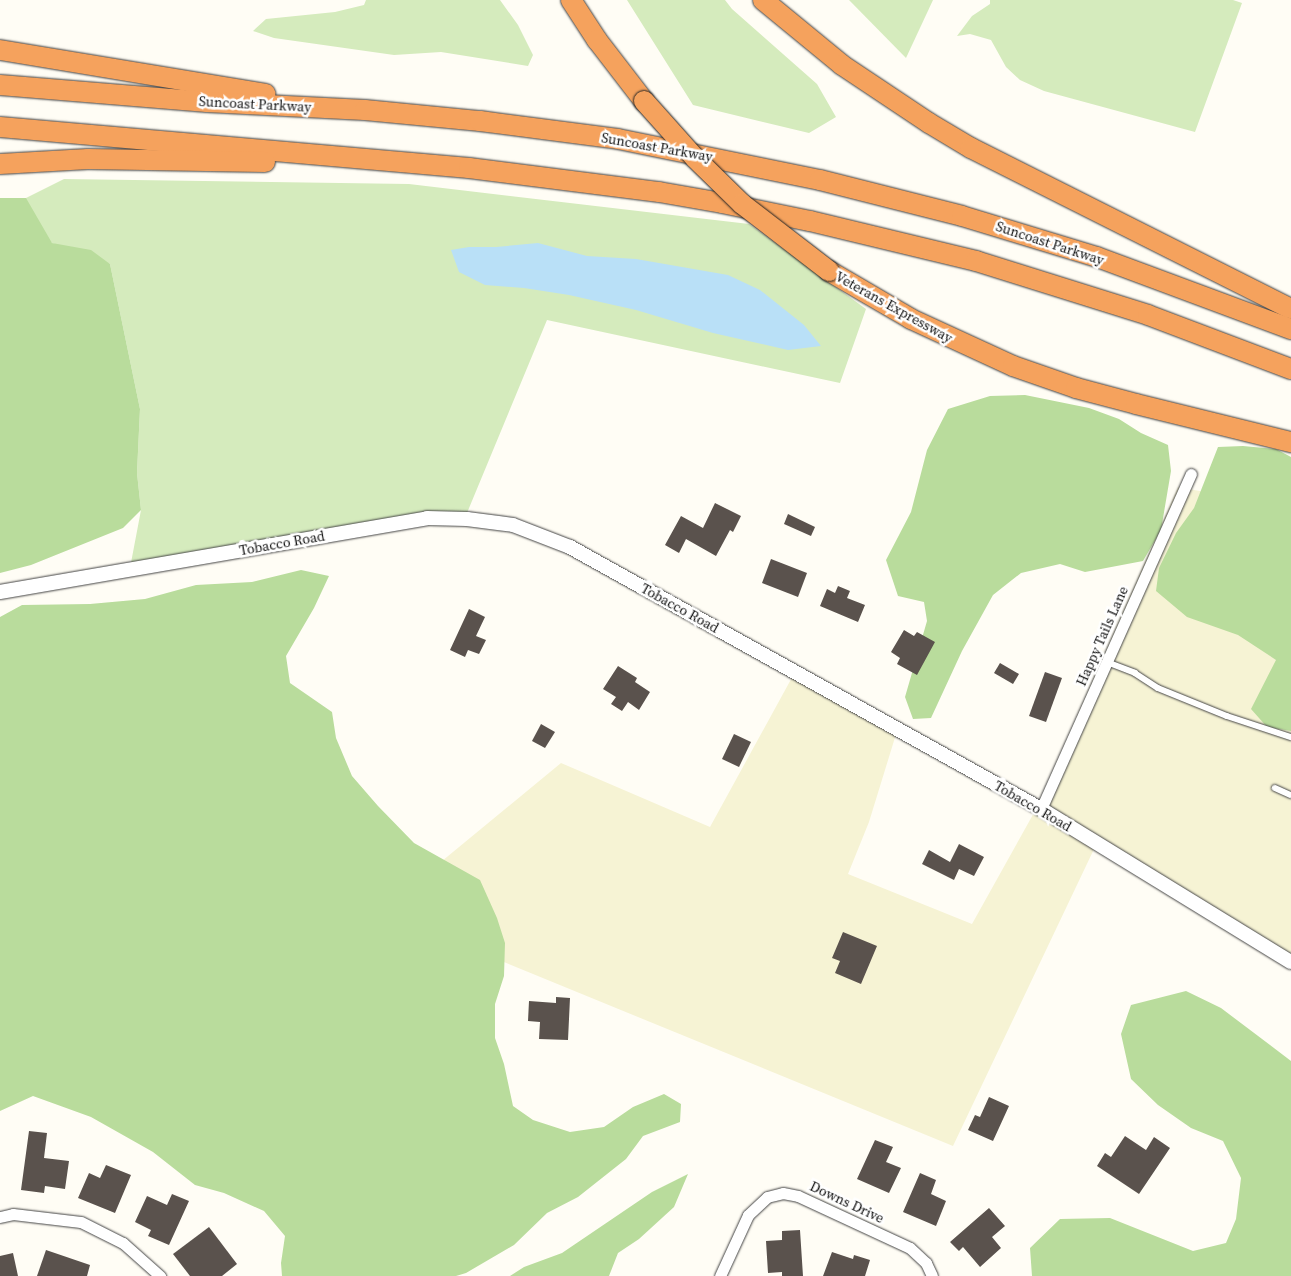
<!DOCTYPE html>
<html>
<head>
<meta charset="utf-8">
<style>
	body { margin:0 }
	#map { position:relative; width:1291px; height:1276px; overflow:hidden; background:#fffdf5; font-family:"Source Serif 4",serif }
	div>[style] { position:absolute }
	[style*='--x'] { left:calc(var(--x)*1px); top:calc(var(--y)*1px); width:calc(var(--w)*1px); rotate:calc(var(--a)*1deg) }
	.farmland>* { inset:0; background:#f6f3d4 }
	.green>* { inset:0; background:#d5ebbd }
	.forest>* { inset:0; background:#b9dc9c }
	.water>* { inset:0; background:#b9e0f7 }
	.building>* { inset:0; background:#5a524d }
	.roads { filter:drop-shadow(0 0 1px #444) drop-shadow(0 0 1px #444) }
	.service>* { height:5.5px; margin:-2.75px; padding:0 2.75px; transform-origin:2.75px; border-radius:2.75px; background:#fff }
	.minor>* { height:11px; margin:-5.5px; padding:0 5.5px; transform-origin:5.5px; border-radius:5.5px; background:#fff }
	.tertiary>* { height:14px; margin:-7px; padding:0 7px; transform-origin:7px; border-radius:7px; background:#fff }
	.motorway>* { height:20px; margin:-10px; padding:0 10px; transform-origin:10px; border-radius:10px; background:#f5a25d }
	.bridges { filter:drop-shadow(0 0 1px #222) drop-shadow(0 0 1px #222) }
	.motorway-bridge>* { height:20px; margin:-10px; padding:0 10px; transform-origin:10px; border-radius:10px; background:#f5a25d }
	span { translate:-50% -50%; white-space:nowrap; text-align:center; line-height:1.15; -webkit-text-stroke:5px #fff; paint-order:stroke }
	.street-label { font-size:14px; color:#111 }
</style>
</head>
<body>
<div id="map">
	<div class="farmland">
		<i style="clip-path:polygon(1178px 487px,1291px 508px,1291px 956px,1095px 847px,953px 1146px,467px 947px,402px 894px,561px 763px,710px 827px,795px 672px,897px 731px,869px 822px,848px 874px,972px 924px,1035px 811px)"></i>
	</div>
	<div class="green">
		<i style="clip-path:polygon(366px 0,500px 0,518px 25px,533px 55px,528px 66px,441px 52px,394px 55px,274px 38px,253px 31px,266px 19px,335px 12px,364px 5px)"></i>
		<i style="clip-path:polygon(627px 0,725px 0,732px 9px,817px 84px,836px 117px,809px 133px,693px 105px)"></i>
		<i style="clip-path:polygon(849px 0,933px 0,906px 58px)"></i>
		<i style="clip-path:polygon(990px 0,1233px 0,1242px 3px,1195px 132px,1044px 91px,1020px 80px,1006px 67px,991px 40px,970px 34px,957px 36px,972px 16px,990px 4px)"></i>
		<i style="clip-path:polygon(64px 179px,409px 184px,749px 224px,866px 309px,840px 383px,547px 320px,462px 525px,412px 524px,130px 568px,141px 510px,137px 473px,140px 409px,110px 264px,52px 243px,0 198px,26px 198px)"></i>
	</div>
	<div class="forest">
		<i style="clip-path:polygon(0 198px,26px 198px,52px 243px,91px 250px,110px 264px,140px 409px,137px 473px,141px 510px,123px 528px,31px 565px,0 573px)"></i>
		<i style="clip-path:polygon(1025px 395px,1089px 408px,1119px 419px,1141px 433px,1168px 445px,1171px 471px,1161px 530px,1143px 561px,1085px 572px,1060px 564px,1021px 573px,993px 595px,962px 651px,931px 718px,913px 719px,905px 697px,927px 621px,924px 602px,898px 596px,886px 560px,911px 512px,927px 450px,948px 409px,990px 396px)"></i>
		<i style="clip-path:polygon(1243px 446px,1276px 449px,1291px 457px,1291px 731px,1267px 727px,1251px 709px,1276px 660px,1238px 635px,1187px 617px,1156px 591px,1159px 568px,1176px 533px,1194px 508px,1218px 447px)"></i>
		<i style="clip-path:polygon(301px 570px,329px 576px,314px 608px,286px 656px,290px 683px,332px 712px,336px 738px,352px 776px,378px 806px,414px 843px,480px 880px,497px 918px,505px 943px,504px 976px,495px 1004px,495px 1038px,504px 1064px,513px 1106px,533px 1120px,570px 1132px,604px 1127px,633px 1107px,664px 1094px,681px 1104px,680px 1122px,643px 1136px,626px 1159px,578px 1197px,547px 1213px,514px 1245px,466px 1273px,456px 1276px,282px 1276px,281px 1263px,285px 1236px,264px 1211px,224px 1193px,195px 1185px,153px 1152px,91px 1117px,33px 1096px,0 1111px,0 617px,22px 605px,90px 604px,145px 599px,196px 585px,252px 582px)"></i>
		<i style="clip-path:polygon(1186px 991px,1221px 1008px,1291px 1061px,1291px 1276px,1032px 1276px,1030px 1248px,1060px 1219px,1110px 1218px,1193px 1251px,1226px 1243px,1236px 1219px,1241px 1178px,1223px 1141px,1191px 1128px,1158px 1105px,1131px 1079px,1121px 1034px,1131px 1005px)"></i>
		<i style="clip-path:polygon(688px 1174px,674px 1207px,639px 1239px,618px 1253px,609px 1276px,510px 1276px,524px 1267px,562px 1253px,652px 1192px)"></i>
	</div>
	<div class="water">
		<i style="clip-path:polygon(538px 243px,587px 256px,636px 259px,728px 275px,760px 290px,804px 325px,821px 346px,788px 350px,713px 333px,636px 310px,569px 295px,524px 288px,485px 285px,459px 272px,451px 250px,469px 247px,496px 247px)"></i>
	</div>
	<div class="building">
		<i style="clip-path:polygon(715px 503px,741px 516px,733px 532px,730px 530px,716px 556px,686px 539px,679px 553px,665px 545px,681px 516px,703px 528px)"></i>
		<i style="clip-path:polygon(788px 514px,815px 527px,811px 536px,784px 524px)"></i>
		<i style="clip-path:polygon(771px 559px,807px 573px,798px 597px,762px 583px)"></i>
		<i style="clip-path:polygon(838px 586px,850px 591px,847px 598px,865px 605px,858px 622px,820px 606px,827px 589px,835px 593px)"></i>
		<i style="clip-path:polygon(469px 609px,485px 617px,476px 636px,486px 640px,479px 654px,468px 650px,465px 657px,450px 650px)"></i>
		<i style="clip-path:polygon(904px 630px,914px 636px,917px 632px,935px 642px,917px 675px,897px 664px,900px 658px,891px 652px)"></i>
		<i style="clip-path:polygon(1000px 663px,1019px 674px,1013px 684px,994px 673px)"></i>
		<i style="clip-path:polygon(618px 666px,637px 678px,635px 682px,650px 692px,639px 710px,628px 702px,622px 711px,611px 704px,616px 697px,603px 689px)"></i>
		<i style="clip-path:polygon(1045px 672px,1062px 678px,1046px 722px,1029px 716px)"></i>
		<i style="clip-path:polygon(541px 724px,555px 732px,545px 748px,532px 741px)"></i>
		<i style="clip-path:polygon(734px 734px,751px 742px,739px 767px,722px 759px)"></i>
		<i style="clip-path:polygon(959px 844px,984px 857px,974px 876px,959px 869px,954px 880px,922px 864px,929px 850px,950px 862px)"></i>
		<i style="clip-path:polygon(843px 932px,877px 946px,861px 984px,835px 973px,840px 961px,832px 958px)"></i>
		<i style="clip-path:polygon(556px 997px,570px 998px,568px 1040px,539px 1039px,540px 1022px,528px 1021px,529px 1001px,556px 1003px)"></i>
		<i style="clip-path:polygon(989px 1097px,1009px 1106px,993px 1141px,968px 1130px,975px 1115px,980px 1117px)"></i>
		<i style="clip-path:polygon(29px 1131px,47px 1133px,44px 1158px,69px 1161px,65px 1189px,45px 1186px,44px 1193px,21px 1190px)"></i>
		<i style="clip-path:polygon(1125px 1136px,1146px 1150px,1154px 1137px,1170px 1148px,1139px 1194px,1097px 1166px,1105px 1153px,1111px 1157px)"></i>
		<i style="clip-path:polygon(875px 1140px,893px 1147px,886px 1162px,901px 1168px,889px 1193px,857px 1179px)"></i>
		<i style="clip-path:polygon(106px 1165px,131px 1175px,115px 1213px,78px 1198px,89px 1173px,100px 1178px)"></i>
		<i style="clip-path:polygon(920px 1173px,936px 1180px,931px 1194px,946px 1201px,936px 1226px,903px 1212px)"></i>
		<i style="clip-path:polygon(172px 1194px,189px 1201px,169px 1245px,148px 1236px,151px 1230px,135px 1222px,147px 1196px,167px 1205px)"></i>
		<i style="clip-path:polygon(989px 1208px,1005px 1226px,992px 1237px,1001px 1248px,980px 1267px,963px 1247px,959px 1251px,950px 1242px)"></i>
		<i style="clip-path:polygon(209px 1227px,237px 1264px,222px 1276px,190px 1276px,173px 1254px)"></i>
		<i style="clip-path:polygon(800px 1230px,803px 1276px,782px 1276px,782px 1272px,768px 1273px,766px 1241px,782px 1240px,782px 1231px)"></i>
		<i style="clip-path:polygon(46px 1250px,90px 1265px,87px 1276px,37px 1276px)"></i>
		<i style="clip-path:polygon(832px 1252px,853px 1259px,854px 1255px,870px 1260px,865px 1276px,823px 1276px)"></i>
		<i style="clip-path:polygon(13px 1253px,18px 1276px,0 1276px,0 1256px)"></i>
	</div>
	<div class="roads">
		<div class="service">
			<i style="--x:1107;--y:662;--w:30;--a:21"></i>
			<i style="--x:1135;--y:673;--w:27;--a:33"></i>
			<i style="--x:1158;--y:688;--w:74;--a:22.1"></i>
			<i style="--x:1227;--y:716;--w:67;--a:18.2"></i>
			<i style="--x:1275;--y:788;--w:17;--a:24"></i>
		</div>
		<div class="minor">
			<i style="--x:1041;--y:809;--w:367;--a:-65.9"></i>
			<i style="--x:0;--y:1217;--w:13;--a:-13"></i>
			<i style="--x:13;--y:1214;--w:68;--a:6.7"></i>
			<i style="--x:81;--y:1222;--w:47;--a:26.6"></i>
			<i style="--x:123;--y:1243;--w:50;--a:41.7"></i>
			<i style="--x:720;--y:1276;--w:67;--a:-65.3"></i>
			<i style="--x:748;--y:1215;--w:26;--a:-43"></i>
			<i style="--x:767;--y:1197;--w:16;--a:-14"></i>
			<i style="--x:783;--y:1193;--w:15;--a:11"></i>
			<i style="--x:798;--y:1196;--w:123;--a:24.9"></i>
			<i style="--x:910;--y:1248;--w:22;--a:43"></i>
			<i style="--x:926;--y:1263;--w:14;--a:65"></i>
		</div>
		<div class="tertiary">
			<i style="--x:0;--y:592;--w:433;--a:-9.8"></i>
			<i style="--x:427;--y:518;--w:40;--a:1.4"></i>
			<i style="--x:467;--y:519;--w:46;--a:7.4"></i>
			<i style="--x:513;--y:525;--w:61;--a:21.1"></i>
			<i style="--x:570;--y:547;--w:539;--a:29.09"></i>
			<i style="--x:1041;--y:809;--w:293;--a:31.5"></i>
		</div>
		<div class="motorway">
			<i style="--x:571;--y:0;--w:48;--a:57"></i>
			<i style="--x:597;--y:40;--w:77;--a:52.4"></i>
			<i style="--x:763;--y:0;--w:102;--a:39.4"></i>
			<i style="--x:842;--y:65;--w:105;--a:33.7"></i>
			<i style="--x:929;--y:123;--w:49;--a:30.8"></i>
			<i style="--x:971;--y:148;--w:358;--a:26.7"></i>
			<i style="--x:0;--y:50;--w:269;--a:9.4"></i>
			<i style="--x:0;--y:85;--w:208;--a:4.7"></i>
			<i style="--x:207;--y:102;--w:158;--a:2.9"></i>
			<i style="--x:365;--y:110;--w:116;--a:5.5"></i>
			<i style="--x:480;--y:121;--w:139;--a:7.4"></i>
			<i style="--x:618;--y:139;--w:206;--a:11.5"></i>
			<i style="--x:820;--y:180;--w:146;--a:14.2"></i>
			<i style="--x:962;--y:216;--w:141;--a:16.9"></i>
			<i style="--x:1097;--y:257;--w:207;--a:20.4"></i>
			<i style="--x:0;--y:127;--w:471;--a:5"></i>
			<i style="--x:469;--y:168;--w:192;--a:7.2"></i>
			<i style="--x:659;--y:192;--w:64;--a:9.9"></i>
			<i style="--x:722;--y:203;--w:90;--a:11.6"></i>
			<i style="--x:810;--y:221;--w:171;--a:13.5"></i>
			<i style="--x:976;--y:261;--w:180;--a:17.4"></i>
			<i style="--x:1148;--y:315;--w:153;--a:20.7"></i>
			<i style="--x:0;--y:164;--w:88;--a:-3.3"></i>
			<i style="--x:88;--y:159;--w:177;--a:1"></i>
			<i style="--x:829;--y:271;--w:95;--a:30.3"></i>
			<i style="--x:911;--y:319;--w:112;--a:24.7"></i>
			<i style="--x:1013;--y:366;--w:67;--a:19.2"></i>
			<i style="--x:1076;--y:388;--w:62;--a:14.9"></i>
			<i style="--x:1136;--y:404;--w:160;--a:13.8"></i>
		</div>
	</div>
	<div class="bridges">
		<div class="motorway-bridge">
			<i style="--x:644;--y:101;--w:76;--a:48.2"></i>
			<i style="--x:695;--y:158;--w:66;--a:44.4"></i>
			<i style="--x:742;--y:204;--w:110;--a:37.6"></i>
		</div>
	</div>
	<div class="street-label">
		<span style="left:255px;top:104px;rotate:3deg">Suncoast Parkway</span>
		<span style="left:657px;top:147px;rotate:10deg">Suncoast Parkway</span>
		<span style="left:1050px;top:243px;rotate:18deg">Suncoast Parkway</span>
		<span style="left:894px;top:307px;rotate:29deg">Veterans Expressway</span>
		<span style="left:282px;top:543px;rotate:-10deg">Tobacco Road</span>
		<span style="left:680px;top:608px;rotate:29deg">Tobacco Road</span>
		<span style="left:1102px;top:636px;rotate:-66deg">Happy Tails Lane</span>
		<span style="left:1033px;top:806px;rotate:30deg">Tobacco Road</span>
		<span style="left:847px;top:1202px;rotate:25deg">Downs Drive</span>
	</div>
</div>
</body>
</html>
